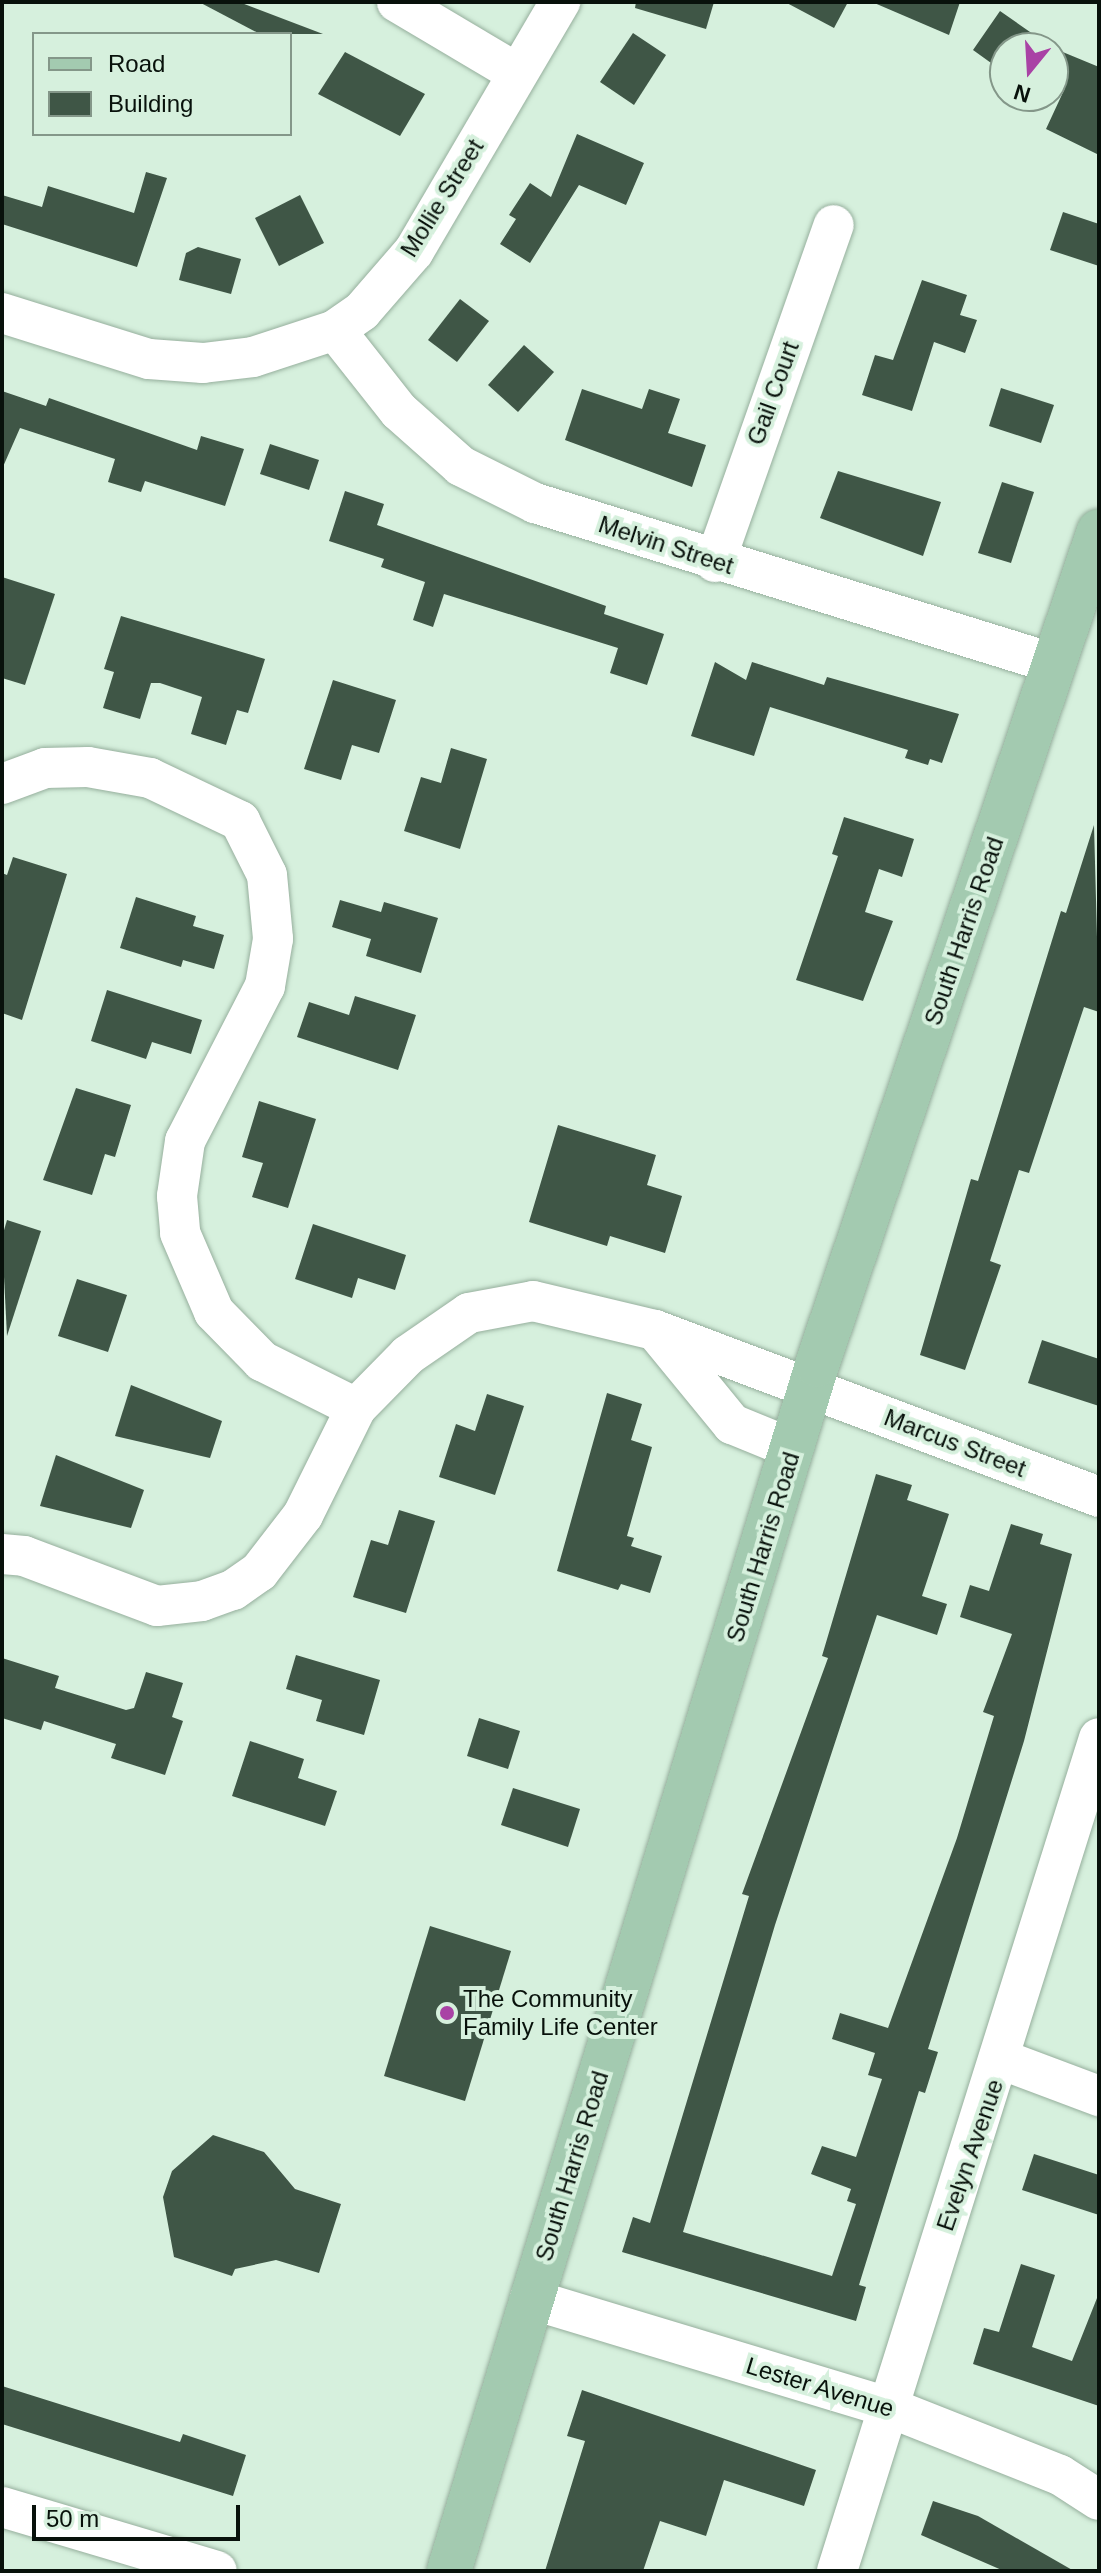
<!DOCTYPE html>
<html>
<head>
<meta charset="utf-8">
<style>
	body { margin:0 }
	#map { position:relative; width:1101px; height:2573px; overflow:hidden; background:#d6f0dd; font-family:Helvetica,sans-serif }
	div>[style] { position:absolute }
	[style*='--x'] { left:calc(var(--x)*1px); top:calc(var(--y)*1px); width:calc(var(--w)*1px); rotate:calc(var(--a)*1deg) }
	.building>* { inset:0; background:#3f5646 }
	.roads { filter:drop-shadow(0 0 2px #96af9d) drop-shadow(0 0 2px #96af9d) }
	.minor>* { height:40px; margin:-20px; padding:0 20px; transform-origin:20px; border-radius:20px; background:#fff }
	.major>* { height:44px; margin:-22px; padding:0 22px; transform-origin:22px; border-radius:22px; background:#a3cab0 }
	.dots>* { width:22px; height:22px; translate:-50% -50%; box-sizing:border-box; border:4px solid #d6f0dd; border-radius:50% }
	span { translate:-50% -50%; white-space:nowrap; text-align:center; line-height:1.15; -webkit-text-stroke:8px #d6f0dd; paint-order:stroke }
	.street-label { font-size:24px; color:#08110b }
	.poi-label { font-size:24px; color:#08110b }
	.left { translate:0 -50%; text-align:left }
	.frame { position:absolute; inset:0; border:4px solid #08110b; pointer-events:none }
	.legend { position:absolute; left:32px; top:32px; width:260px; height:104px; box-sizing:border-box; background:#d6f0dd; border:2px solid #849789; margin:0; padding:10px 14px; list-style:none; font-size:24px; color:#08110b }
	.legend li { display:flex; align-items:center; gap:16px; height:40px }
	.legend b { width:40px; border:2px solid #849789 }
	.north { position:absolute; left:989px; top:32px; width:80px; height:80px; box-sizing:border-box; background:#d6f0dd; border:2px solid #849789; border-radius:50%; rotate:198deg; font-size:22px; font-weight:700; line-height:32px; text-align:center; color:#08110b }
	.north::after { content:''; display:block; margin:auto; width:28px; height:36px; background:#a942a5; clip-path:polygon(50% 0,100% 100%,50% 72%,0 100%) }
	.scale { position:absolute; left:32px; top:2505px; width:208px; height:36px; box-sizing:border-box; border:4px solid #08110b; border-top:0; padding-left:10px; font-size:24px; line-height:28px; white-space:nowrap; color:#08110b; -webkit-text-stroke:6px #d6f0dd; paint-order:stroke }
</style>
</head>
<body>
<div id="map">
	<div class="building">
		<i style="clip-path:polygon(199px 2px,239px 2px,323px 34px,260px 34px)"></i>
		<i style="clip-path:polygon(636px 2px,714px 2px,706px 29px,635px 8px)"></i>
		<i style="clip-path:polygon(785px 2px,848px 2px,834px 28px)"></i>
		<i style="clip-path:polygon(872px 2px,960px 2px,949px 35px)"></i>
		<i style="clip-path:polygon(1000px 11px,1053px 48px,1099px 67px,1099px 155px,1046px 129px,1065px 88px,1053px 82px,1053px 48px,1005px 48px,1005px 73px,973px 50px)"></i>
		<i style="clip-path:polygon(633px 33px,666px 55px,634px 105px,600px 82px)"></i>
		<i style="clip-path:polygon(345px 52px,425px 94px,400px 136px,318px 94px)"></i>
		<i style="clip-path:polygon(577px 134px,644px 163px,626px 205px,579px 185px,530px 263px,500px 244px,516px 219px,509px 215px,530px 183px,551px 197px)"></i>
		<i style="clip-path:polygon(146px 172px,167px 178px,137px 267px,2px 224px,2px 195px,42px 207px,48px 186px,134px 213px)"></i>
		<i style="clip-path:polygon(300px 195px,324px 243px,279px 266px,255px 218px)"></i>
		<i style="clip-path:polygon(1063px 212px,1099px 224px,1099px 266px,1050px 250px)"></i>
		<i style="clip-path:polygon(198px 247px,241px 259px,231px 294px,179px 280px,186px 253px)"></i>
		<i style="clip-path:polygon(922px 280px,967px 295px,960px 315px,977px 320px,965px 353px,934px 342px,912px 411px,862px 395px,875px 355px,893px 360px)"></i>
		<i style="clip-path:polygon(460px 299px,489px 321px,457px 362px,428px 340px)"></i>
		<i style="clip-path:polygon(524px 345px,554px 372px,518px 412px,488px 385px)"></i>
		<i style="clip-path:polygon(1001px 388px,1054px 405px,1041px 443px,989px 426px)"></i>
		<i style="clip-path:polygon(582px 389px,642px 409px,649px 389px,680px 399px,668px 433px,706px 445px,692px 487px,565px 440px)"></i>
		<i style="clip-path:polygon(2px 391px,46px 406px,49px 398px,197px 450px,201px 436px,244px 449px,225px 506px,145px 481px,141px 492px,108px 482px,115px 459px,20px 428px,2px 469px)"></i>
		<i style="clip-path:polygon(270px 444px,319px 460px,309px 490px,260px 474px)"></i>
		<i style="clip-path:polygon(838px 471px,941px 502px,923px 556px,820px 518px)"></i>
		<i style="clip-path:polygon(1002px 482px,1034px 492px,1011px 563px,978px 553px)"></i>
		<i style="clip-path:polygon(345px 491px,384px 504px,377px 525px,606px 606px,604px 614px,664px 634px,647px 685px,610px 673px,618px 648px,444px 594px,433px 627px,413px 620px,425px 582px,381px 567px,384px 559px,329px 541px)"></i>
		<i style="clip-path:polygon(2px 577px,55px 594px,25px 685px,2px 678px)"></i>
		<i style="clip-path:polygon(121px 616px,265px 659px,248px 713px,237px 710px,226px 745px,191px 734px,202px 697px,160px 683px,151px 683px,140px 719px,103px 708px,114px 672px,104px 669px)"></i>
		<i style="clip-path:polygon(715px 662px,746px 680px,752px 662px,824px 685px,827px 677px,959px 714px,942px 763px,930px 759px,928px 765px,905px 758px,908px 750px,770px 707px,754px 756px,691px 736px)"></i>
		<i style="clip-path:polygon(333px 680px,396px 700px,379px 753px,352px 745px,341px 780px,304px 769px)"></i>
		<i style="clip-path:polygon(451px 748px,487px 759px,460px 849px,404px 831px,421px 777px,441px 783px)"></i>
		<i style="clip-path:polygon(844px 817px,914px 839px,902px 877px,879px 869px,865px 912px,893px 921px,863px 1001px,796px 980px,838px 856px,832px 854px)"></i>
		<i style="clip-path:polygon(1094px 825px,1099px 1012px,1084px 1007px,1029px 1173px,1019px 1170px,990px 1261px,1001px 1265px,965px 1370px,920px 1355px,971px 1179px,978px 1181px,1061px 911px,1066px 913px)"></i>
		<i style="clip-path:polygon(13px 857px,67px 874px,22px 1020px,2px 1013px,2px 873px,7px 875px)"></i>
		<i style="clip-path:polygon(136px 897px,196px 916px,193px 926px,224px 935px,214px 969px,183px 960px,181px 967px,120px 948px)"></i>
		<i style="clip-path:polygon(340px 900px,381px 912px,384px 902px,438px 918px,421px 973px,366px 956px,371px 939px,332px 927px)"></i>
		<i style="clip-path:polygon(107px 990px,202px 1020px,191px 1054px,152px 1042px,146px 1059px,91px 1041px)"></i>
		<i style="clip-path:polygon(355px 996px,416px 1015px,398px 1070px,297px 1037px,309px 1002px,349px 1015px)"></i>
		<i style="clip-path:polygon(76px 1088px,131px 1105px,115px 1157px,105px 1154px,92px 1195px,43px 1180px)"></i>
		<i style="clip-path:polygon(259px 1101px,316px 1119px,288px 1208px,252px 1197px,263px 1163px,242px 1157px)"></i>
		<i style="clip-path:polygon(558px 1125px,656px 1155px,647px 1185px,682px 1196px,665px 1253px,610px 1236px,607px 1246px,529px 1222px)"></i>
		<i style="clip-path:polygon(7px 1220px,41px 1231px,7px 1336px,2px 1237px)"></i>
		<i style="clip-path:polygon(313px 1224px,406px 1255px,395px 1290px,358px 1278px,352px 1298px,295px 1279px)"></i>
		<i style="clip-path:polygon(77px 1279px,127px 1295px,108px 1352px,58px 1336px)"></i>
		<i style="clip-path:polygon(1042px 1340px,1099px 1359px,1099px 1406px,1028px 1383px)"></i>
		<i style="clip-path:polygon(131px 1385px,222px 1421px,210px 1458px,115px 1436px)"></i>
		<i style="clip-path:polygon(607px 1393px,642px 1404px,631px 1440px,652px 1447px,627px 1536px,634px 1538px,631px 1546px,662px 1556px,650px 1593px,621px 1584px,618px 1590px,557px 1571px)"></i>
		<i style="clip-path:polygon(487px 1394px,524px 1406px,495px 1495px,439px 1477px,456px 1424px,475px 1431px)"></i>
		<i style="clip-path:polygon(56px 1455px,144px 1490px,131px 1528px,40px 1506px)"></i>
		<i style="clip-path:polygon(876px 1474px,912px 1485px,907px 1500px,949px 1514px,922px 1596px,947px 1604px,937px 1635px,877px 1615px,775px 1925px,683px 2232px,832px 2276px,856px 2204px,847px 2201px,851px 2189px,811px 2174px,822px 2146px,856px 2157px,882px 2079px,868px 2075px,875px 2053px,832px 2039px,840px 2013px,888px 2028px,957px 1838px,994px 1716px,983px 1712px,1012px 1634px,960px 1617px,970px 1585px,989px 1591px,1011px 1524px,1043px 1534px,1040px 1544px,1072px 1554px,1024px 1741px,928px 2049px,938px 2052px,925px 2093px,919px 2091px,859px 2285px,866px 2287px,856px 2321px,622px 2252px,633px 2217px,650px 2223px,749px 1896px,742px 1894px,828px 1658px,822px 1656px)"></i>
		<i style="clip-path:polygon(399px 1510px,435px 1521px,406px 1613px,353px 1597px,371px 1540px,388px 1545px)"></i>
		<i style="clip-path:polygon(296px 1655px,380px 1680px,364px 1735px,316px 1721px,322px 1700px,286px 1689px)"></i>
		<i style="clip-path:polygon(2px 1658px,59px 1676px,55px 1688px,126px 1710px,134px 1708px,146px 1672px,183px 1683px,172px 1717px,183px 1721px,165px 1775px,111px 1758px,116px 1744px,44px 1721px,41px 1730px,2px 1718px)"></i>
		<i style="clip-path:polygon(479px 1718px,520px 1731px,508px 1769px,467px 1756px)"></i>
		<i style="clip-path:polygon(250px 1741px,304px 1759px,298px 1778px,337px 1791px,325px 1826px,232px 1796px)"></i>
		<i style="clip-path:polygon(513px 1788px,580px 1809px,568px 1847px,501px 1825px)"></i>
		<i style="clip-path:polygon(430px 1926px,511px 1951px,465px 2101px,384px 2076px)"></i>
		<i style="clip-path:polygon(213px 2135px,264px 2152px,295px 2189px,341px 2204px,319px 2273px,276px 2260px,235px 2269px,232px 2276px,174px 2257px,163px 2197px,172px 2171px)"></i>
		<i style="clip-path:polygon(1034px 2154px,1099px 2175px,1099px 2215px,1022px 2190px)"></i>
		<i style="clip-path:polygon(1021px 2264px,1055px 2275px,1032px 2347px,1072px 2361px,1099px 2293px,1099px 2406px,973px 2364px,984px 2328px,999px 2332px)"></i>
		<i style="clip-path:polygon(2px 2386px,180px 2442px,183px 2434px,246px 2455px,233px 2496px,2px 2424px)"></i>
		<i style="clip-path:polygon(582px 2390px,816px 2470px,804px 2506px,724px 2480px,706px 2536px,660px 2521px,643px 2571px,545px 2571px,585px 2441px,567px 2436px)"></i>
		<i style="clip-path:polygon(933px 2501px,978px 2516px,1074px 2571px,1004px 2571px,921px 2535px)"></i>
	</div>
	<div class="roads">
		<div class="minor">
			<i style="--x:397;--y:2;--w:137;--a:30.7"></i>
			<i style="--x:2;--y:313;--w:154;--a:17.4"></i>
			<i style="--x:149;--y:359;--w:54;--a:4.2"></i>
			<i style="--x:203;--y:363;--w:50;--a:-6.8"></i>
			<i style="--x:253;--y:357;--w:86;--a:-18.2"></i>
			<i style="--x:335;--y:330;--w:33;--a:-35"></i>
			<i style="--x:362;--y:311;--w:79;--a:-49.1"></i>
			<i style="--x:414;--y:251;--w:289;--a:-59.6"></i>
			<i style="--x:335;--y:330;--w:103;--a:51.7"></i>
			<i style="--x:399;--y:411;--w:83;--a:41.6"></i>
			<i style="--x:461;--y:466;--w:83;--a:26.6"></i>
			<i style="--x:535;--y:503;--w:544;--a:17.2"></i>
			<i style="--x:715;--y:562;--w:357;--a:-70.6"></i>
			<i style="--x:2;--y:784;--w:46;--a:-20.4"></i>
			<i style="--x:45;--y:768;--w:43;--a:-1.3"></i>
			<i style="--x:88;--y:767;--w:63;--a:10.1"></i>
			<i style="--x:150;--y:778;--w:100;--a:25.5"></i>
			<i style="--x:240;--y:821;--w:60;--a:63.4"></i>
			<i style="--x:267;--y:875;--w:64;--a:84.6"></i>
			<i style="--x:273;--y:939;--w:48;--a:99.7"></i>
			<i style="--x:265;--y:986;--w:174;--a:117.3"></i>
			<i style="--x:185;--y:1141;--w:56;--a:98.3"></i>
			<i style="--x:177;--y:1196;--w:37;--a:85"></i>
			<i style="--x:180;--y:1233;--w:86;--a:66.7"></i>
			<i style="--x:214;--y:1312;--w:69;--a:45.6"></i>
			<i style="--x:262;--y:1361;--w:105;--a:26.6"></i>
			<i style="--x:655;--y:1330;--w:122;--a:50.7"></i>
			<i style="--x:732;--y:1424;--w:66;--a:22.3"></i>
			<i style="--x:2;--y:1554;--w:22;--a:5"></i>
			<i style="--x:24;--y:1556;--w:142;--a:20.6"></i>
			<i style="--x:157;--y:1606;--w:45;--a:-6.3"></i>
			<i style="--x:202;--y:1601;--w:33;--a:-20"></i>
			<i style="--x:233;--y:1590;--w:32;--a:-35"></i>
			<i style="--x:259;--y:1572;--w:72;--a:-52.3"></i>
			<i style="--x:303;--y:1515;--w:119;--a:-63.6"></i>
			<i style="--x:356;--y:1408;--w:74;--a:-45.5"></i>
			<i style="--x:408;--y:1355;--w:74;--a:-34.5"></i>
			<i style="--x:469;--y:1313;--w:65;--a:-10.6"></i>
			<i style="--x:533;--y:1301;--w:125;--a:13.4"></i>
			<i style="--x:655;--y:1330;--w:474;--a:20.6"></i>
			<i style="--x:1003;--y:2060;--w:103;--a:20.6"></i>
			<i style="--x:530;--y:2299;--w:374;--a:16.8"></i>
			<i style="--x:888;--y:2407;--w:185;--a:21.6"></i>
			<i style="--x:1060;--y:2475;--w:46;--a:32.7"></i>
			<i style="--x:2;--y:2507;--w:224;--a:16.6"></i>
			<i style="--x:837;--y:2571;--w:873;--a:-72.54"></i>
		</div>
		<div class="major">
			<i style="--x:449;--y:2571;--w:1261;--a:-73.03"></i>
			<i style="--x:817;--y:1365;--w:880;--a:-71.32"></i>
		</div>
	</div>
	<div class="dots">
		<i style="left:447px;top:2013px;background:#a942a5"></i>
	</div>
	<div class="street-label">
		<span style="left:442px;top:198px;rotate:-58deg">Mollie Street</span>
		<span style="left:773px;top:393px;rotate:-70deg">Gail Court</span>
		<span style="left:666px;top:545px;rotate:18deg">Melvin Street</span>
		<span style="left:964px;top:931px;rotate:-71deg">South Harris Road</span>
		<span style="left:955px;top:1443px;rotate:21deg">Marcus Street</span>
		<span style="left:763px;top:1547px;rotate:-73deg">South Harris Road</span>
		<span style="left:970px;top:2155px;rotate:-71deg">Evelyn Avenue</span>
		<span style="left:572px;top:2166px;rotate:-73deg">South Harris Road</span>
		<span style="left:820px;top:2387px;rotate:17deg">Lester Avenue</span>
	</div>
	<div class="poi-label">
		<span class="left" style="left:463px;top:2013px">The Community<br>Family Life Center</span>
	</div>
	<div class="frame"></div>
	<ul class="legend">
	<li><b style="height:10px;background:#a3cab0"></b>Road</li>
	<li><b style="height:22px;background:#3f5646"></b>Building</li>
	</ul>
	<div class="north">N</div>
	<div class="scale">50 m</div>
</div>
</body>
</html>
